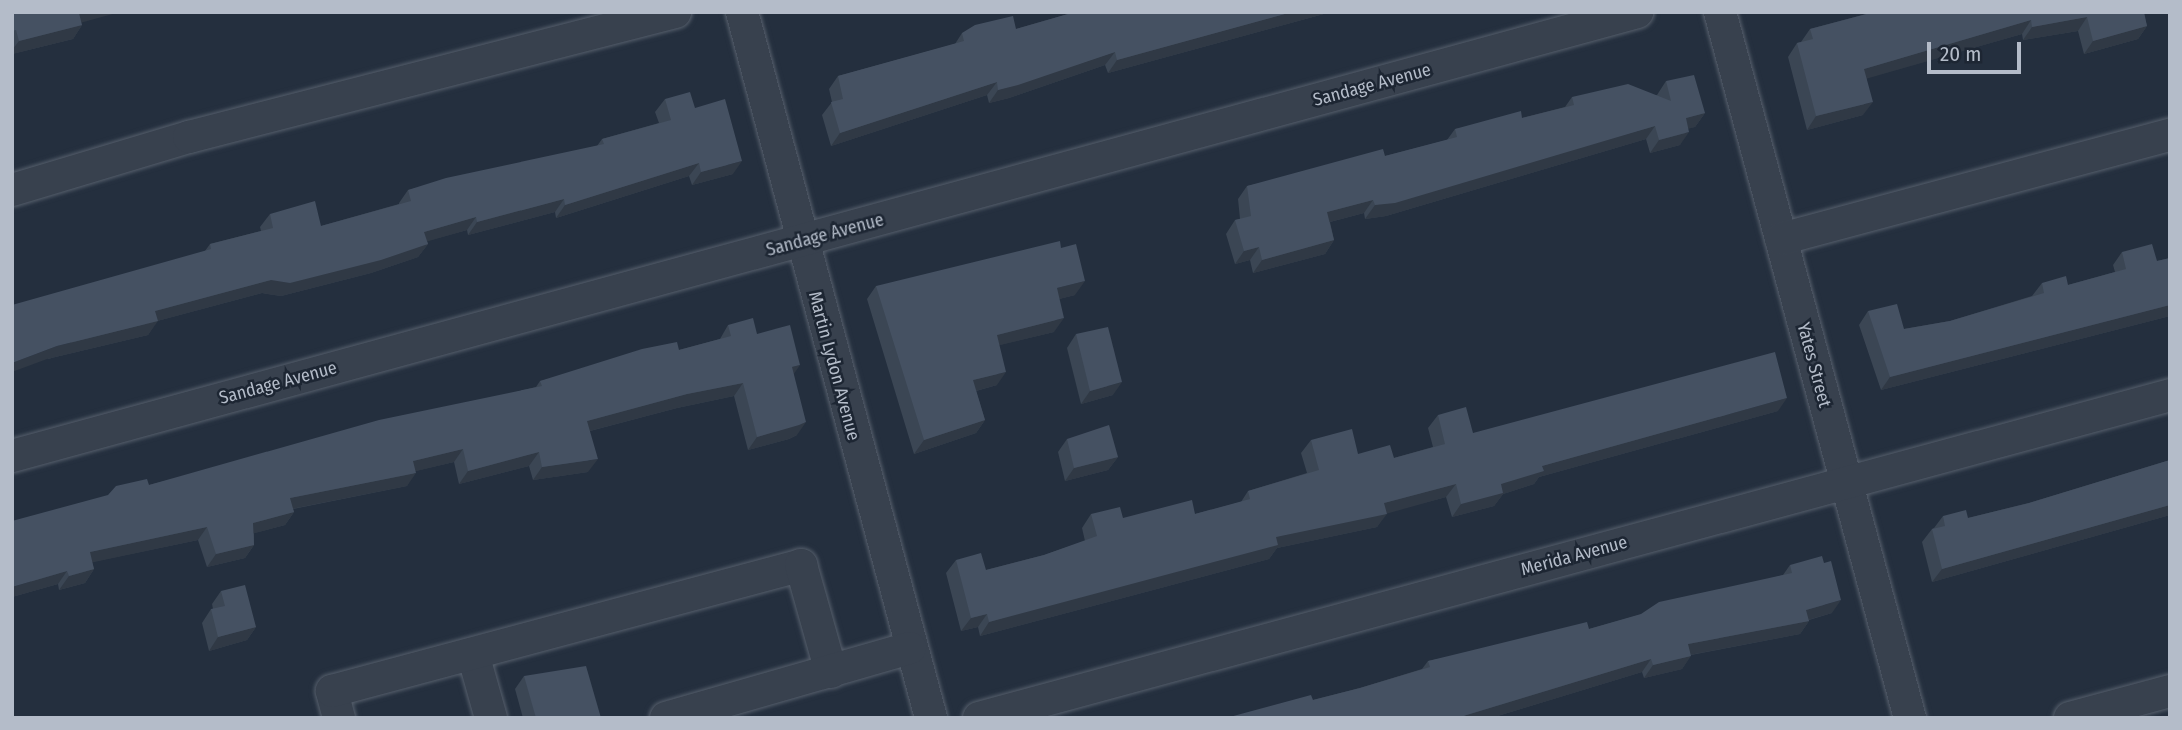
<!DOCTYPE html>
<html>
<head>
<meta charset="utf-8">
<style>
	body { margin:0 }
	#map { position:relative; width:2182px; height:730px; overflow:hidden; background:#242f3e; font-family:"Fira Sans Condensed",sans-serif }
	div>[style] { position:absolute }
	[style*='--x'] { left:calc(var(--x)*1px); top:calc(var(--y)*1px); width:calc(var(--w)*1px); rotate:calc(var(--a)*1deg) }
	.roads { filter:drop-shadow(0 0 2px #565f6c) drop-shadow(0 0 2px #565f6c) }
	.minor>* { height:32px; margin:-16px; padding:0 16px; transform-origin:16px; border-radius:16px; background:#38414e }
	.wall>* { inset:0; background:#3b4654 }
	.shaded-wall>* { inset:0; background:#303945 }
	.building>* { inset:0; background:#455162 }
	span { translate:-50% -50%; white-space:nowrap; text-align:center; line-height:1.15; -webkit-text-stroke:5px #1d2633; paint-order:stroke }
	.street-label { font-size:18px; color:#b4bcc9 }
	.frame { position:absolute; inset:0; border:14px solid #b4bcc9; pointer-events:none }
	.scale { position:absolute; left:1927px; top:42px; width:94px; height:32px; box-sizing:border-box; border:4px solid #b4bcc9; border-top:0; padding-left:9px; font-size:21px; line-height:24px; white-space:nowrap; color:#b4bcc9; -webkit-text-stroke:5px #1d2633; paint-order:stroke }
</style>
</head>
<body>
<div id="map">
	<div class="roads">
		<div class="minor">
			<i style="--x:742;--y:12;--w:731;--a:75.01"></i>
			<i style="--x:1720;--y:12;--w:731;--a:74.94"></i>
			<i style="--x:12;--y:190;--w:185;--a:-16.7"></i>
			<i style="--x:189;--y:137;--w:502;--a:-14.42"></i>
			<i style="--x:1781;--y:239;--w:403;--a:-15"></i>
			<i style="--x:12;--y:456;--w:1685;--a:-15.28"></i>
			<i style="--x:473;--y:654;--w:66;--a:74.3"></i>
			<i style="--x:339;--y:718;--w:28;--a:-105"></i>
			<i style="--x:332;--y:691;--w:486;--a:-15"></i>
			<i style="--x:801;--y:565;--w:111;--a:74.3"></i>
			<i style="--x:666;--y:718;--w:254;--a:-16"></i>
			<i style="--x:979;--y:718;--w:1234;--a:-15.17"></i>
			<i style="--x:2070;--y:718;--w:104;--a:-15.1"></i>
		</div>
	</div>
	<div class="wall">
		<i style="clip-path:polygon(12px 12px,81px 23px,82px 25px,73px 39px,12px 54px)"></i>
		<i style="clip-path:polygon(1075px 12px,1331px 12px,1108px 73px,1105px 65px,1009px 98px,989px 103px,987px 95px,831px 146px,822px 115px,832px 102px,829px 89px,838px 76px,955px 44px,962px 33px,1016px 29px)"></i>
		<i style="clip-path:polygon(1874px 12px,2149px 12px,2144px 14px,2147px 26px,2138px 39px,2084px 54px,2078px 31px,2023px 40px,2022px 34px,1867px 78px,1863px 115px,1807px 130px,1788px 57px,1797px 43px,1801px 42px,1810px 29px)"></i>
		<i style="clip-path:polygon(1666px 81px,1705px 113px,1695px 127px,1688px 128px,1680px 145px,1650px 153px,1646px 139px,1386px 216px,1365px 219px,1364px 213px,1330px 222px,1334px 240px,1325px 254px,1253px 273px,1250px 260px,1235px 264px,1226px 234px,1235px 220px,1240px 219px,1238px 199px,1247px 186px,1385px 156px,1447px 140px,1455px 129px,1522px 118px,1565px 107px,1572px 97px,1657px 95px)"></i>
		<i style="clip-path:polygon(665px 99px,695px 108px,733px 174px,692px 185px,689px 176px,556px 218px,555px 212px,468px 235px,467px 230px,427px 241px,428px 244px,418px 257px,371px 273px,281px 296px,262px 293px,157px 321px,148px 335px,47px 359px,205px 251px,210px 244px,261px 231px,260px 227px,270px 214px,321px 226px,399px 204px,399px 203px,408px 190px,597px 146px,602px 139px,659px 123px,655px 112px)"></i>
		<i style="clip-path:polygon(2122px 252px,2157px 261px,2170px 258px,2170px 316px,1881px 390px,1859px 325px,1868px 311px,1904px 329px,1950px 321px,2032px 296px,2042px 283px,2068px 285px,2115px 272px,2113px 265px)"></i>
		<i style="clip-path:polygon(876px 286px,1075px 295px,1059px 299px,1054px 332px,999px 345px,997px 385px,976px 391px,985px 420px,976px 433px,914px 454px,867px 299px)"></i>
		<i style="clip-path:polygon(728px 325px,757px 334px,794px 374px,797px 435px,789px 439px,748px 450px,734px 396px,677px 408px,590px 431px,588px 472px,533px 480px,529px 466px,459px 484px,454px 462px,415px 471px,407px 486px,293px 509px,294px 512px,285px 525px,254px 533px,254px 545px,245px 558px,207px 567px,198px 540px,92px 562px,94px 569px,85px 583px,59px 590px,58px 584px,12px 597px,149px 485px,536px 387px,540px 381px,679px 350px,720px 339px)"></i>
		<i style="clip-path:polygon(1076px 334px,1113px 395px,1081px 404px,1067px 348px)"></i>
		<i style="clip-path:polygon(1778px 411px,1539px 477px,1534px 484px,1503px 494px,1494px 506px,1452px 517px,1446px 497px,1386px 513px,1377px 527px,1277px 548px,1269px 559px,980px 636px,978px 627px,961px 631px,946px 573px,956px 560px,986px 570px,1044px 555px,1085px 541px,1082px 528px,1091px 514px,1123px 518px,1195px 514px,1241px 502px,1248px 491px,1307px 473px,1301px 453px,1311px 440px,1358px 454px,1394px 458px,1433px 447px,1428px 428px,1438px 415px,1473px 433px)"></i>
		<i style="clip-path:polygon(1067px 439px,1118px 457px,1108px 470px,1065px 481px,1058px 452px)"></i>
		<i style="clip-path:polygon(2170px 460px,2170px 515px,1932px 582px,1922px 542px,1932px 529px,1934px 528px,1943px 516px,1968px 518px,2029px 503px)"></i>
		<i style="clip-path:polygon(1790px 565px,1832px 613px,1809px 620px,1809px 621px,1800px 634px,1691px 655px,1682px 669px,1644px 678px,1642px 672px,1491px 718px,1226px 718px,1313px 700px,1360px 688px,1422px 669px,1428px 661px,1589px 629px,1783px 575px)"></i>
		<i style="clip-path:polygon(221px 591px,256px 627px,247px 640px,209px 651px,202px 623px,211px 609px,213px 609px,212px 604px)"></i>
		<i style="clip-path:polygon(524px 676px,601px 718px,523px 718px,515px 689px)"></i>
	</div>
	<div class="shaded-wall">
		<i style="clip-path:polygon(81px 12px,120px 12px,69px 26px,79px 13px)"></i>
		<i style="clip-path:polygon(1292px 12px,1331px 12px,1108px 73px,1117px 60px)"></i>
		<i style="clip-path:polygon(2087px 17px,2078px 31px,2023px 40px,2032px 27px)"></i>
		<i style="clip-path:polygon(2031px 20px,2022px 34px,1855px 82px,1864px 69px)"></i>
		<i style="clip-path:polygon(82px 25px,73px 39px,12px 54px,12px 50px,19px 41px)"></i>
		<i style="clip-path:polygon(2147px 26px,2138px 39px,2084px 54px,2093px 41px)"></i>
		<i style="clip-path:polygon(1115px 52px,1105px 65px,1009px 98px,989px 103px,998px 90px)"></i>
		<i style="clip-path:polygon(997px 82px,987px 95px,831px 146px,840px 133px)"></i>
		<i style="clip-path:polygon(1873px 102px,1863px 115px,1807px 130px,1816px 116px)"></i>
		<i style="clip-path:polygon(1705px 113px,1695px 127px,1676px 132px,1686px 118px)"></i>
		<i style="clip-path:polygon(1655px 126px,1646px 139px,1386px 216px,1365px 219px,1375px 205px)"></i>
		<i style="clip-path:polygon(1689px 132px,1680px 145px,1650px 153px,1659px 140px)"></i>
		<i style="clip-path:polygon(742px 161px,733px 174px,692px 185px,701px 172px)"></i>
		<i style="clip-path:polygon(699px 163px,689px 176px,556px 218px,565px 205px)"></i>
		<i style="clip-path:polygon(564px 199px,555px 212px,468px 235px,477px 222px)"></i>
		<i style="clip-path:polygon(1373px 200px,1364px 213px,1318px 225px,1327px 212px)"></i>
		<i style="clip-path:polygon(476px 217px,467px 230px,415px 245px,424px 232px)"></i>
		<i style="clip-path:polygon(1334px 240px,1325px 254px,1253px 273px,1262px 260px)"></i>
		<i style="clip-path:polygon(428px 244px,418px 257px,371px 273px,281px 296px,262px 293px,146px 324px,155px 311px,271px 280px)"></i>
		<i style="clip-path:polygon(1259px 247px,1250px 260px,1235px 264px,1244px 251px)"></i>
		<i style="clip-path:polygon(1085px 281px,1075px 295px,1047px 302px,1057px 288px)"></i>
		<i style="clip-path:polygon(2170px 305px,2170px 316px,1881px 390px,1890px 377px)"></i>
		<i style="clip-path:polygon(1064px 318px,1054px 332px,988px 348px,997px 335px)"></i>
		<i style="clip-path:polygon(158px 321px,148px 335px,47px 359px,12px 372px,12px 363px,57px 346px)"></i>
		<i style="clip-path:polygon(800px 365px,791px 378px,792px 367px)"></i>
		<i style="clip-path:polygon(1006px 372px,997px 385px,964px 394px,973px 380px)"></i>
		<i style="clip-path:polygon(1122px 382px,1113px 395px,1081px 404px,1090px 391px)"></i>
		<i style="clip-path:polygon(743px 383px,734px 396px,677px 408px,578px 434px,587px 421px,687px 394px)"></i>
		<i style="clip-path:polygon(1787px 398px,1778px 411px,1539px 477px,1534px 484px,1503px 494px,1494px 506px,1452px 517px,1461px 504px,1501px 484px,1542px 466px)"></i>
		<i style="clip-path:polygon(985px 420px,976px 433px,914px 454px,924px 440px)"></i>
		<i style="clip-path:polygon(806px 422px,797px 435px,789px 439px,748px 450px,757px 437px)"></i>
		<i style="clip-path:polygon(463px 449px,454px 462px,404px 474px,413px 461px)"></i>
		<i style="clip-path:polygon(539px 452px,529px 466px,459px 484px,468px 471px)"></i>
		<i style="clip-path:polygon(1118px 457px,1108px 470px,1065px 481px,1074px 468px)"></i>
		<i style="clip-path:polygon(598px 459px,588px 472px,533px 480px,542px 467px)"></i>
		<i style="clip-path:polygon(416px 473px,407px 486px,281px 511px,290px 498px)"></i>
		<i style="clip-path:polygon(1456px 484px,1446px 497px,1382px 515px,1387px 514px,1377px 527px,1277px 548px,1269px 559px,980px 636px,989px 622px,1276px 537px,1384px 503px)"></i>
		<i style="clip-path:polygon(2170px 505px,2170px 515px,1932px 582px,1942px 569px)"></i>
		<i style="clip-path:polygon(294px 512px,285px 525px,244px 536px,253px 523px)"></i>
		<i style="clip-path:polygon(207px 527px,198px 540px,80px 565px,90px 552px)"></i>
		<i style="clip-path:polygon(254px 545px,245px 558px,207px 567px,216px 554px)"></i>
		<i style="clip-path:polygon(94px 569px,85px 583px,59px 590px,69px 576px)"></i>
		<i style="clip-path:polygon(67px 571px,58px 584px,12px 597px,12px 587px)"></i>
		<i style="clip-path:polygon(1841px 600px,1832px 613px,1797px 623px,1806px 610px)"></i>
		<i style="clip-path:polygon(987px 614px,978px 627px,961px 631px,971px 618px)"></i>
		<i style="clip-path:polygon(1809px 621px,1800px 634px,1679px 657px,1688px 644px)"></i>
		<i style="clip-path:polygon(256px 627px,247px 640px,209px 651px,218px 637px)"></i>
		<i style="clip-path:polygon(1691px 656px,1682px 669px,1644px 678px,1653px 665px)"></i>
		<i style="clip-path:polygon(1651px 659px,1642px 672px,1491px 718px,1457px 718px)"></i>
	</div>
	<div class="building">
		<i style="clip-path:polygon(12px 12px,81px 12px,79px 13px,82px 25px,19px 41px,16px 30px,12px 31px)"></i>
		<i style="clip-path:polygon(1075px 12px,1292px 12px,1117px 60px,1115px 52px,1018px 85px,998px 90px,997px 82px,840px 133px,831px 102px,843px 99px,838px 76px,964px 41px,962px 33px,975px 25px,1013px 16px,1016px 29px)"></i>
		<i style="clip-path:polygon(1874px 12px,2144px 12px,2147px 26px,2093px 41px,2087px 17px,2032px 27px,2031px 20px,1864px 69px,1873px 102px,1816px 116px,1797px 43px,1813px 39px,1810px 29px)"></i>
		<i style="clip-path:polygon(1694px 75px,1705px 113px,1686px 118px,1689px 132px,1659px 140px,1655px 126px,1395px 203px,1375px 205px,1373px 200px,1327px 212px,1334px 240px,1262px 260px,1259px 247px,1244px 251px,1235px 220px,1251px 216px,1247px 186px,1383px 149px,1385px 156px,1457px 137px,1455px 129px,1521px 111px,1522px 118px,1574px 105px,1572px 97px,1628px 84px,1671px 101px,1666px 81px)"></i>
		<i style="clip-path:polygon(690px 92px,695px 108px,725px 99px,742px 161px,701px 172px,699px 163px,565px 205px,564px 199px,477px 222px,476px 217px,424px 232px,428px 244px,381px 260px,290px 283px,271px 280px,155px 311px,158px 321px,57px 346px,12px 363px,12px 305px,211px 249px,210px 244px,273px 228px,270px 214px,315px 201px,321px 226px,411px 201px,408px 190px,446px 178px,604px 144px,602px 139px,671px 120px,665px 99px)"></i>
		<i style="clip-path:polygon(1060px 241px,1061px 248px,1076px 244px,1085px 281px,1057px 288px,1064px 318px,997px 335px,1006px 372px,973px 380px,985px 420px,924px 440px,876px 286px)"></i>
		<i style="clip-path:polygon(2152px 244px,2157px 261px,2170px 258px,2170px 305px,1890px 377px,1868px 311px,1897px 304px,1904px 329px,1950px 321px,2044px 293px,2042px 283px,2066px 276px,2068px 285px,2126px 269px,2122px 252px)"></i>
		<i style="clip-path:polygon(753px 318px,757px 334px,790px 325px,800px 365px,792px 367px,806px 422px,799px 425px,757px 437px,743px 383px,687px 394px,587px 421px,598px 459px,542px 467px,539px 452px,468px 471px,463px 449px,413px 461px,416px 473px,290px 498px,294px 512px,253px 523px,254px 545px,216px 554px,207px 527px,90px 552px,94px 569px,69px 576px,67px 571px,12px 587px,12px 521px,108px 495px,116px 486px,147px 479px,149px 485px,379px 420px,542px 386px,540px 381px,642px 349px,677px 342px,679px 350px,731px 336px,728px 325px)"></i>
		<i style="clip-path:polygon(1108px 327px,1122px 382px,1090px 391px,1076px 334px)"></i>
		<i style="clip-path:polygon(1775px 352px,1787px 398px,1542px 466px,1544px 471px,1501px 484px,1503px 493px,1461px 504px,1456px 484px,1384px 503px,1387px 514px,1276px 537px,1278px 545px,989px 622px,987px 614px,971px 618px,956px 560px,981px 553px,986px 570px,1044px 555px,1097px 536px,1091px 514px,1120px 507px,1123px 518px,1192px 500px,1195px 514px,1250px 499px,1248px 491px,1319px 470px,1311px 440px,1352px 429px,1358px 454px,1390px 445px,1394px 458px,1445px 444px,1438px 415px,1466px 407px,1473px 433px)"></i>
		<i style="clip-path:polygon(1109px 425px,1118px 457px,1074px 468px,1067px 439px)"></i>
		<i style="clip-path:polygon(2170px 460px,2170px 505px,1942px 569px,1932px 529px,1945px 526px,1943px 516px,1966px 510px,1968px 518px,2029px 503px)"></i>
		<i style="clip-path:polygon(1822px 556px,1824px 563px,1831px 561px,1841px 600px,1806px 610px,1809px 621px,1688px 644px,1691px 656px,1653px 665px,1651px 659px,1457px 718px,1445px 718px,1444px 716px,1436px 718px,1226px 718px,1311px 695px,1313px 700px,1360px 688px,1430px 667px,1428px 661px,1587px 622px,1589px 629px,1641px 614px,1659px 602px,1792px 573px,1790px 565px)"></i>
		<i style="clip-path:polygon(245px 585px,256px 627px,218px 637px,211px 609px,225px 606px,221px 591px)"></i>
		<i style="clip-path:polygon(586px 666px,601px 718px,536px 718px,524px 676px)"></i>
	</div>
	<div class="street-label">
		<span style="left:1372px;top:85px;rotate:-15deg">Sandage Avenue</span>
		<span style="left:825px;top:235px;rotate:-15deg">Sandage Avenue</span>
		<span style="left:1814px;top:365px;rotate:75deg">Yates Street</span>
		<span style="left:834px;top:366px;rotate:75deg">Martin Lydon Avenue</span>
		<span style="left:278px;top:383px;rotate:-15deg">Sandage Avenue</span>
		<span style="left:1574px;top:556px;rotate:-15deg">Merida Avenue</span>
	</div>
	<div class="frame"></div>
	<div class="scale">20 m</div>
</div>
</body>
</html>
